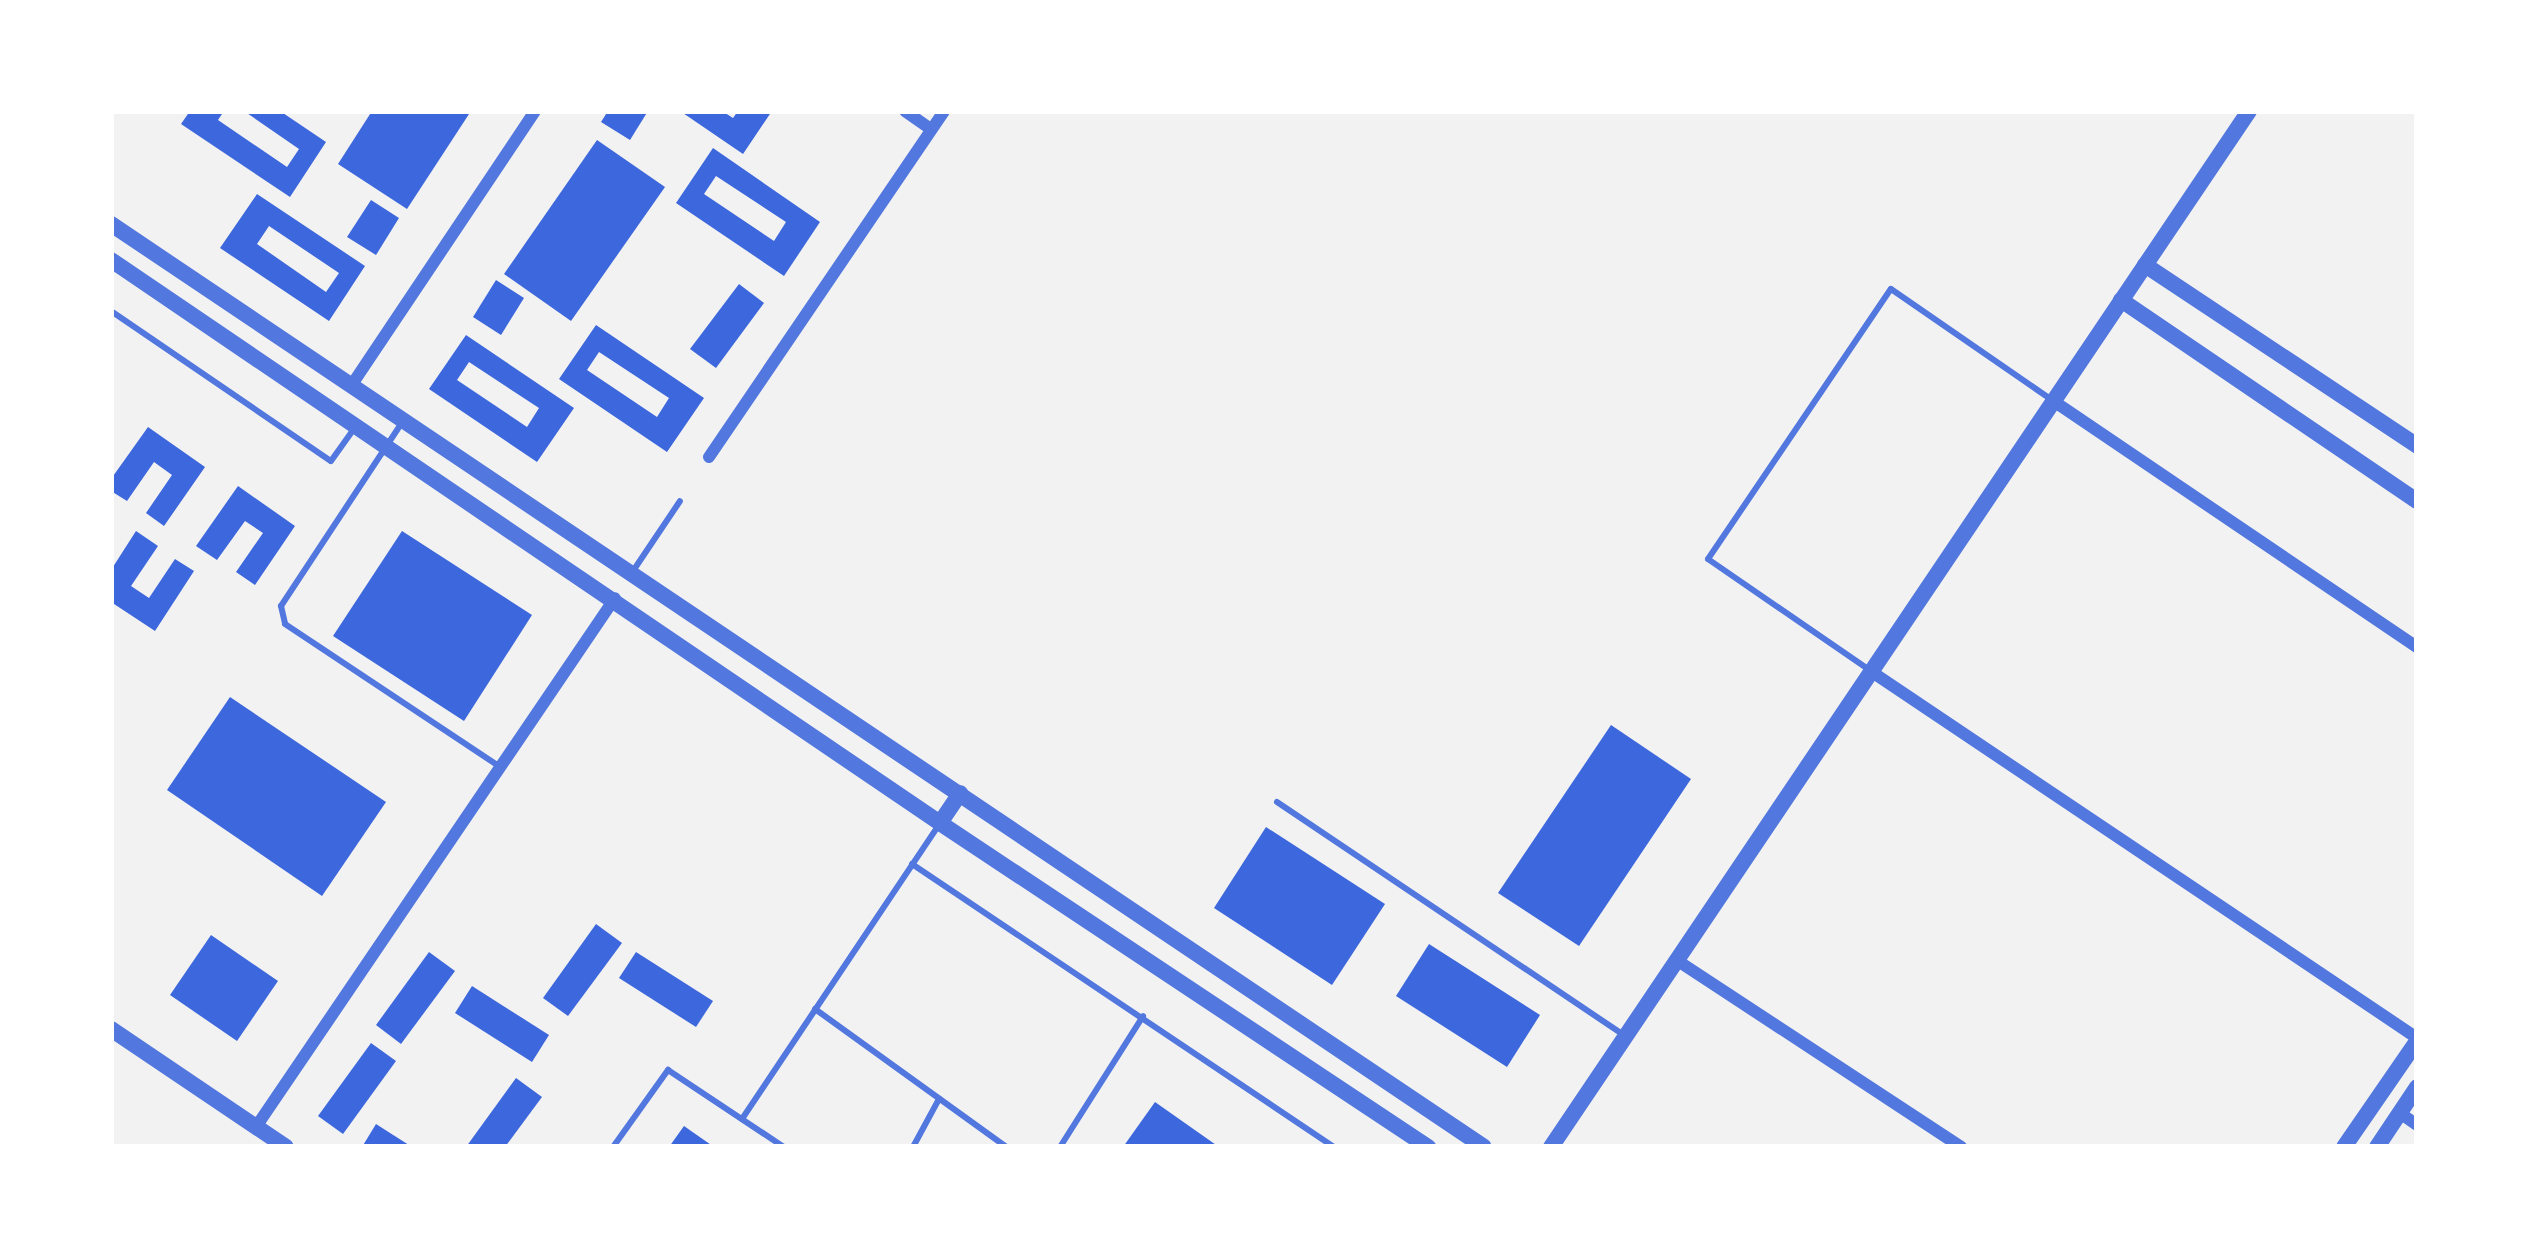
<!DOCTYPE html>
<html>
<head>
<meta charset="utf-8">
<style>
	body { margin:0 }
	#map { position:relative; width:2528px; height:1258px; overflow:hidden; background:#f2f2f2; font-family:"Crimson Pro",serif }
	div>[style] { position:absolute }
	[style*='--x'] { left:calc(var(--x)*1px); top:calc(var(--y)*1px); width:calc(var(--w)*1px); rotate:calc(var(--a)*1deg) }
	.building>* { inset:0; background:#3d67dc }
	.service>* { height:6px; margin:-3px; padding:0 3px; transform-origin:3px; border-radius:3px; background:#5277de }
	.minor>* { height:12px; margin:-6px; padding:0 6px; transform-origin:6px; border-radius:6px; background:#5277de }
	.tertiary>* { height:16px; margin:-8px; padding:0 8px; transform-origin:8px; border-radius:8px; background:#5277de }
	span { translate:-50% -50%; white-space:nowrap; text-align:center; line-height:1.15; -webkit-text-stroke:10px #fff; paint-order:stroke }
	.frame { position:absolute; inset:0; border:114px solid #fff; pointer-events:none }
</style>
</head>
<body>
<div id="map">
	<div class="building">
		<i style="clip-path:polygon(190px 111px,224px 111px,218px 120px,287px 167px,299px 149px,244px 111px,280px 111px,326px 142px,290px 197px,181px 124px)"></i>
		<i style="clip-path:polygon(372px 111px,471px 111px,407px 209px,338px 164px)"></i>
		<i style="clip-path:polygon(608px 111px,648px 111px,630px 140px,601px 122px)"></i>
		<i style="clip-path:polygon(680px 111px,722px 111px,733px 118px,738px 111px,772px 111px,743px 154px)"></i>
		<i style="clip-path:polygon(597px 140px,665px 187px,571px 321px,504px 274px)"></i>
		<i style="clip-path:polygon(evenodd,713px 148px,820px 222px,784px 276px,676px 203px,713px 148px,716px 176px,786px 222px,774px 241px,704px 194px,716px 176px)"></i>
		<i style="clip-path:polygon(evenodd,257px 194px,365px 266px,329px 321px,220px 248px,257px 194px,269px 226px,339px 273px,326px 292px,257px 244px,269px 226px)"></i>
		<i style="clip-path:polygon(371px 200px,399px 218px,376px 255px,347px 237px)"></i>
		<i style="clip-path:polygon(496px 280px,524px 298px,501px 335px,473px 317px)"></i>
		<i style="clip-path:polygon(739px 284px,764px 303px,716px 368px,690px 349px)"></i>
		<i style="clip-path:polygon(evenodd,596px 325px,704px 398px,667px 452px,559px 379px,596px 325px,599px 352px,669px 398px,657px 417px,587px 370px,599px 352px)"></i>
		<i style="clip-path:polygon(evenodd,466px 335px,574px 408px,537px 462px,429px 389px,466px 335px,469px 362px,539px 408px,527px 427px,457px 380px,469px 362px)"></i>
		<i style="clip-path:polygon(148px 427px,205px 467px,164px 526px,146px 513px,172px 475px,154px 462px,127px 501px,111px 491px,111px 479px)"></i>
		<i style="clip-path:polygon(238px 486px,295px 526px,255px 585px,236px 572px,263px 533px,245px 521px,217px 560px,196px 546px)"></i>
		<i style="clip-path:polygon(136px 531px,158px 546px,131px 586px,149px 598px,175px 559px,194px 571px,155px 631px,111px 602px,111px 570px)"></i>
		<i style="clip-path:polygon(402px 531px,532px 615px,464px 721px,333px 636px)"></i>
		<i style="clip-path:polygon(230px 697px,386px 802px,322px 896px,167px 790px)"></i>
		<i style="clip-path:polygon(1611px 725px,1691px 779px,1579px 946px,1498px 893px)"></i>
		<i style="clip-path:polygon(1266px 827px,1385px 904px,1332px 985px,1214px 908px)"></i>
		<i style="clip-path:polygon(596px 924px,622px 943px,568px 1016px,543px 998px)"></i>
		<i style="clip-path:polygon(211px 935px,278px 981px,237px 1041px,170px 995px)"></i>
		<i style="clip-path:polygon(1429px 944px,1540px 1015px,1507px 1067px,1396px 996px)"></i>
		<i style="clip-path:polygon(429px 952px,455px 971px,401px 1044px,376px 1025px)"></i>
		<i style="clip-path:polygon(636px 952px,713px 1001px,696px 1027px,619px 978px)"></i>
		<i style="clip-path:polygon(472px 986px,549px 1035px,532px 1062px,455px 1013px)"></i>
		<i style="clip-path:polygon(371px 1043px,396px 1061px,343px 1134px,318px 1116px)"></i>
		<i style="clip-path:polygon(516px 1078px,542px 1097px,505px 1147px,466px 1147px)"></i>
		<i style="clip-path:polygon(1155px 1102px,1219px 1147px,1123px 1147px)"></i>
		<i style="clip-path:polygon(376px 1124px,412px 1147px,362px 1147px)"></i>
		<i style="clip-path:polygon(684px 1126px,714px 1147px,669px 1147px)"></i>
	</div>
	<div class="service">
		<i style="--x:111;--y:311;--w:266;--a:34.3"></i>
		<i style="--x:331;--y:461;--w:43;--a:-54.5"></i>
		<i style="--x:401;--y:424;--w:218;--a:123.4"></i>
		<i style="--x:281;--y:606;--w:18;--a:77"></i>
		<i style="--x:285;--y:624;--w:258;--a:33.6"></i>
		<i style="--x:633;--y:571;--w:84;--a:-56.1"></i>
		<i style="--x:1868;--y:669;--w:194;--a:-145.5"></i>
		<i style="--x:1708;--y:559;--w:326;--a:-55.9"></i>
		<i style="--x:1891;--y:289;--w:192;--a:34.6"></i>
		<i style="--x:1277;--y:802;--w:416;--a:33.9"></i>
		<i style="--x:912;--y:864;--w:508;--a:33.85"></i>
		<i style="--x:815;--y:1009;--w:236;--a:35.8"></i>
		<i style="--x:742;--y:1119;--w:350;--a:-56.2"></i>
		<i style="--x:613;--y:1147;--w:95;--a:-54.5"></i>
		<i style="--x:668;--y:1070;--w:139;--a:33.6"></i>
		<i style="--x:913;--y:1147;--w:55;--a:-61.6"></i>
		<i style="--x:1060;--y:1147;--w:155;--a:-57.6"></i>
	</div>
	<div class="minor">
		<i style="--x:905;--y:111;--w:32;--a:35"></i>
		<i style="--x:351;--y:386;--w:331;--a:-56.2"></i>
		<i style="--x:2052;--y:400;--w:441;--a:34.1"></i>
		<i style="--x:709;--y:457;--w:418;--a:-55.8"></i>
		<i style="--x:1872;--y:672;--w:656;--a:33.88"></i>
		<i style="--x:1678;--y:961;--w:339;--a:33.3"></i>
		<i style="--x:2400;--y:1113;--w:21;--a:35"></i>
		<i style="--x:256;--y:1127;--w:639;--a:-55.84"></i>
	</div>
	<div class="tertiary">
		<i style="--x:111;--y:224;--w:1654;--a:33.91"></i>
		<i style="--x:111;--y:260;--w:1002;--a:34.18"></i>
		<i style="--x:940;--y:823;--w:586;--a:33.58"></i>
		<i style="--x:2145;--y:265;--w:327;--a:33.6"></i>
		<i style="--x:2121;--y:300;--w:358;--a:34.2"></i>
		<i style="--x:940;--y:823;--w:36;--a:-56"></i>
		<i style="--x:111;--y:1029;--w:211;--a:34"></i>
		<i style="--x:1551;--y:1147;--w:1249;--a:-56.03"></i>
		<i style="--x:2344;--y:1147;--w:129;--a:-55.4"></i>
		<i style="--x:2377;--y:1147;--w:72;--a:-56.3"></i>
	</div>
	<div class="frame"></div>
</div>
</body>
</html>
